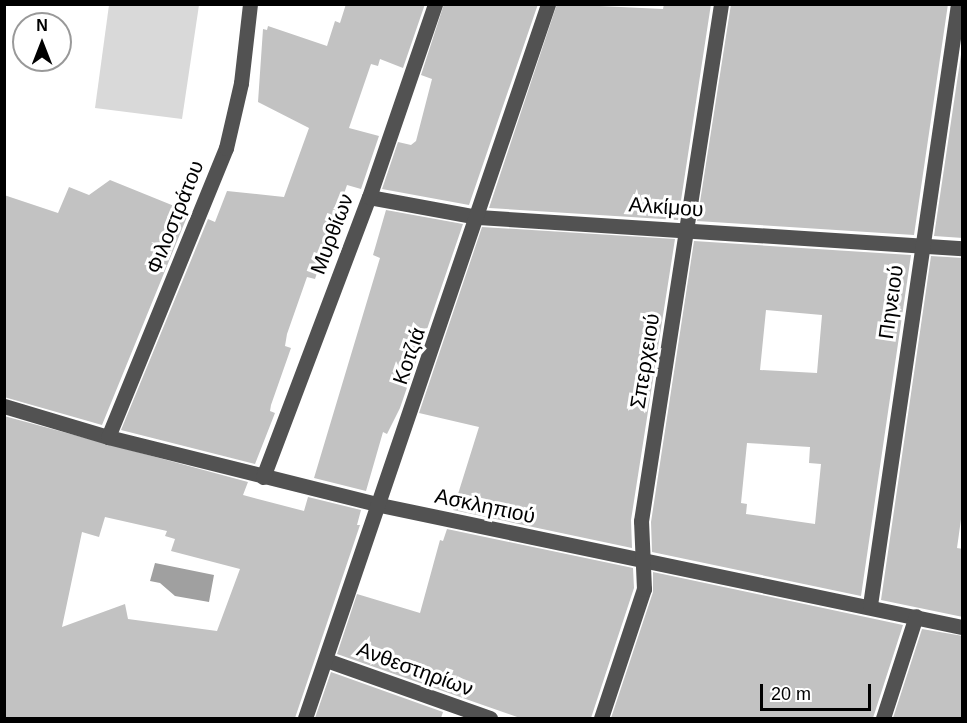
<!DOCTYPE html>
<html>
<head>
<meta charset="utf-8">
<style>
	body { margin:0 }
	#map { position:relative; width:967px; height:723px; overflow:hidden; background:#fff; font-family:Arial,sans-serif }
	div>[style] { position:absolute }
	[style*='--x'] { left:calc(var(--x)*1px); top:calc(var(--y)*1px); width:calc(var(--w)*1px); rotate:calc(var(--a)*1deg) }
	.green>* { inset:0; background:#d9d9d9 }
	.water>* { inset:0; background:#a0a0a0 }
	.building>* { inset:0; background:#c2c2c2 }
	.minor>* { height:15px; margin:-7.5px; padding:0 7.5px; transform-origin:7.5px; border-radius:7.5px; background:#525252 }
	span { translate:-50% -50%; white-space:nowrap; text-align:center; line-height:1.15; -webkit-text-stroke:6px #fff; paint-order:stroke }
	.street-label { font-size:21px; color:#000 }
	.frame { position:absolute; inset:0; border:6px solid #000; pointer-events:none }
	.north { position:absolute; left:12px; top:12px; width:60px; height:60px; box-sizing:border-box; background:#fff; border:2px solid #999; border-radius:50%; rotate:0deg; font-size:16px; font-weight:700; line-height:24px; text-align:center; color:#000 }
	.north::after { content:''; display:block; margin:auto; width:21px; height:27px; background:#000; clip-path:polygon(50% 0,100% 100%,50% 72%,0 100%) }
	.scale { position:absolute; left:760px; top:684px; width:111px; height:27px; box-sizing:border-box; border:3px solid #000; border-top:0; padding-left:8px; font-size:18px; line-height:21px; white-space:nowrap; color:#000; -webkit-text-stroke:4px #fff; paint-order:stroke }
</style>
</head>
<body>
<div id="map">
	<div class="green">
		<i style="clip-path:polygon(109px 5px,199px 5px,182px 119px,95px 108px)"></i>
	</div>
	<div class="water">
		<i style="clip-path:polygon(155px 563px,214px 575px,209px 602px,175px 596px,160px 583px,150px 581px)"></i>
	</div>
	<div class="building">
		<i style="clip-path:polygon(346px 4px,425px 4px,403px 68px,380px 59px,378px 66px,371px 64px,349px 128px,379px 136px,361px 189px,347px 185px,315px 279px,307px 277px,287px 334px,285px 346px,291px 348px,271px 405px,270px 411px,275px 413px,255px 464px,121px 430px,208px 219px,215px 222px,227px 191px,284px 197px,309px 128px,258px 102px,263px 29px,267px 30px,268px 26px,327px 46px,335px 21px,340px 23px)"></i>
		<i style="clip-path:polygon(444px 4px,538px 4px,469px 205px,382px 189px,398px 142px,411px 145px,416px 141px,432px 79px,421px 75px)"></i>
		<i style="clip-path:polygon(557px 4px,663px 9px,664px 4px,711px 4px,678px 220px,489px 208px)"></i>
		<i style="clip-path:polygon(731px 4px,948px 4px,914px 235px,697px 221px)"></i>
		<i style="clip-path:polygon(963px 41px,963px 238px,934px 236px)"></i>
		<i style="clip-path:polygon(110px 180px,189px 212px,102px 425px,4px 397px,4px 195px,58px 213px,69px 187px,89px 195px)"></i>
		<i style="clip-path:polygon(386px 210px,463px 224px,400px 408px,387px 434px,383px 432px,366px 491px,314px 478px,380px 258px,373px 255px)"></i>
		<i style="clip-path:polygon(482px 227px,675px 239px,631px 520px,632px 548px,453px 510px,479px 427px,419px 413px)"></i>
		<i style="clip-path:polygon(evenodd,694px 241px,911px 255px,861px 596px,652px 552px,651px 522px,694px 241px,766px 310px,822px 315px,817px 373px,760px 370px,766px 310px,694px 241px,747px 443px,810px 447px,809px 463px,821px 464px,815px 524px,746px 514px,747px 504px,741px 503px,747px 443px)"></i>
		<i style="clip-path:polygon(931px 256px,963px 258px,963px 505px,957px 548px,963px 549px,963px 617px,881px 600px)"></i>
		<i style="clip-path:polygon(evenodd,4px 416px,248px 482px,243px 495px,304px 511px,308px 497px,361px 510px,357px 525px,360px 525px,295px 718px,4px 718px,4px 416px,105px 517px,167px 531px,165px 536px,175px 539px,171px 551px,240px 569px,217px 631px,128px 619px,125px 604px,62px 627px,82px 532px,99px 537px,105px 517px)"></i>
		<i style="clip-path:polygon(447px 529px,633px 568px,634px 588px,591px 718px,520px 718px,337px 654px,357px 594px,420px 613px,440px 540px,443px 541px)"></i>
		<i style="clip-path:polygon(653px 572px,903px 625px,873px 718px,611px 718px,653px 592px)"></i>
		<i style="clip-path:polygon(922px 629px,963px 636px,963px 718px,893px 718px)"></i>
		<i style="clip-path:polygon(331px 672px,443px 712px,441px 718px,315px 718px)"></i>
	</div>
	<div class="minor">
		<i style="--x:369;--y:197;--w:111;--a:10.4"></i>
		<i style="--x:478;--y:217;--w:485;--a:3.7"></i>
		<i style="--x:4;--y:406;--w:109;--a:16.6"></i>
		<i style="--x:108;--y:437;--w:280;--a:14"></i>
		<i style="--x:380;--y:505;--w:595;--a:11.84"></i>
		<i style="--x:108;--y:437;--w:312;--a:-67.8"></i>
		<i style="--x:226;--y:148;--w:67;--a:-77"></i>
		<i style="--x:241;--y:83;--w:80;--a:-83.5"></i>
		<i style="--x:263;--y:477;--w:299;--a:-69.3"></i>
		<i style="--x:369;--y:197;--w:204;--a:-71.1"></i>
		<i style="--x:870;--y:605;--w:607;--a:-81.67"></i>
		<i style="--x:326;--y:660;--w:174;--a:19.5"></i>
		<i style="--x:305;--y:718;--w:754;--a:-71.2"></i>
		<i style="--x:601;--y:718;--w:136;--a:-71.6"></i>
		<i style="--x:644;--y:589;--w:68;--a:-92.5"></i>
		<i style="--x:641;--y:521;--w:523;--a:-81.2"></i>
		<i style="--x:883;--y:718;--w:107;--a:-72.1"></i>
	</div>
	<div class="street-label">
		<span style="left:666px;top:207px;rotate:4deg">Αλκίμου</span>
		<span style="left:175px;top:217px;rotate:-68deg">Φιλοστράτου</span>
		<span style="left:332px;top:234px;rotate:-69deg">Μυρθίων</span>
		<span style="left:891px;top:302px;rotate:-82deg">Πηνειού</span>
		<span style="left:409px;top:356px;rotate:-71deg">Κοτζιά</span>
		<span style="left:645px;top:361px;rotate:-81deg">Σπερχειού</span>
		<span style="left:485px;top:506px;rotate:12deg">Ασκληπιού</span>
		<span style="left:415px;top:669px;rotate:20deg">Ανθεστηρίων</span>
	</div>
	<div class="frame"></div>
	<div class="north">N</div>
	<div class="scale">20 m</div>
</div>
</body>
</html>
